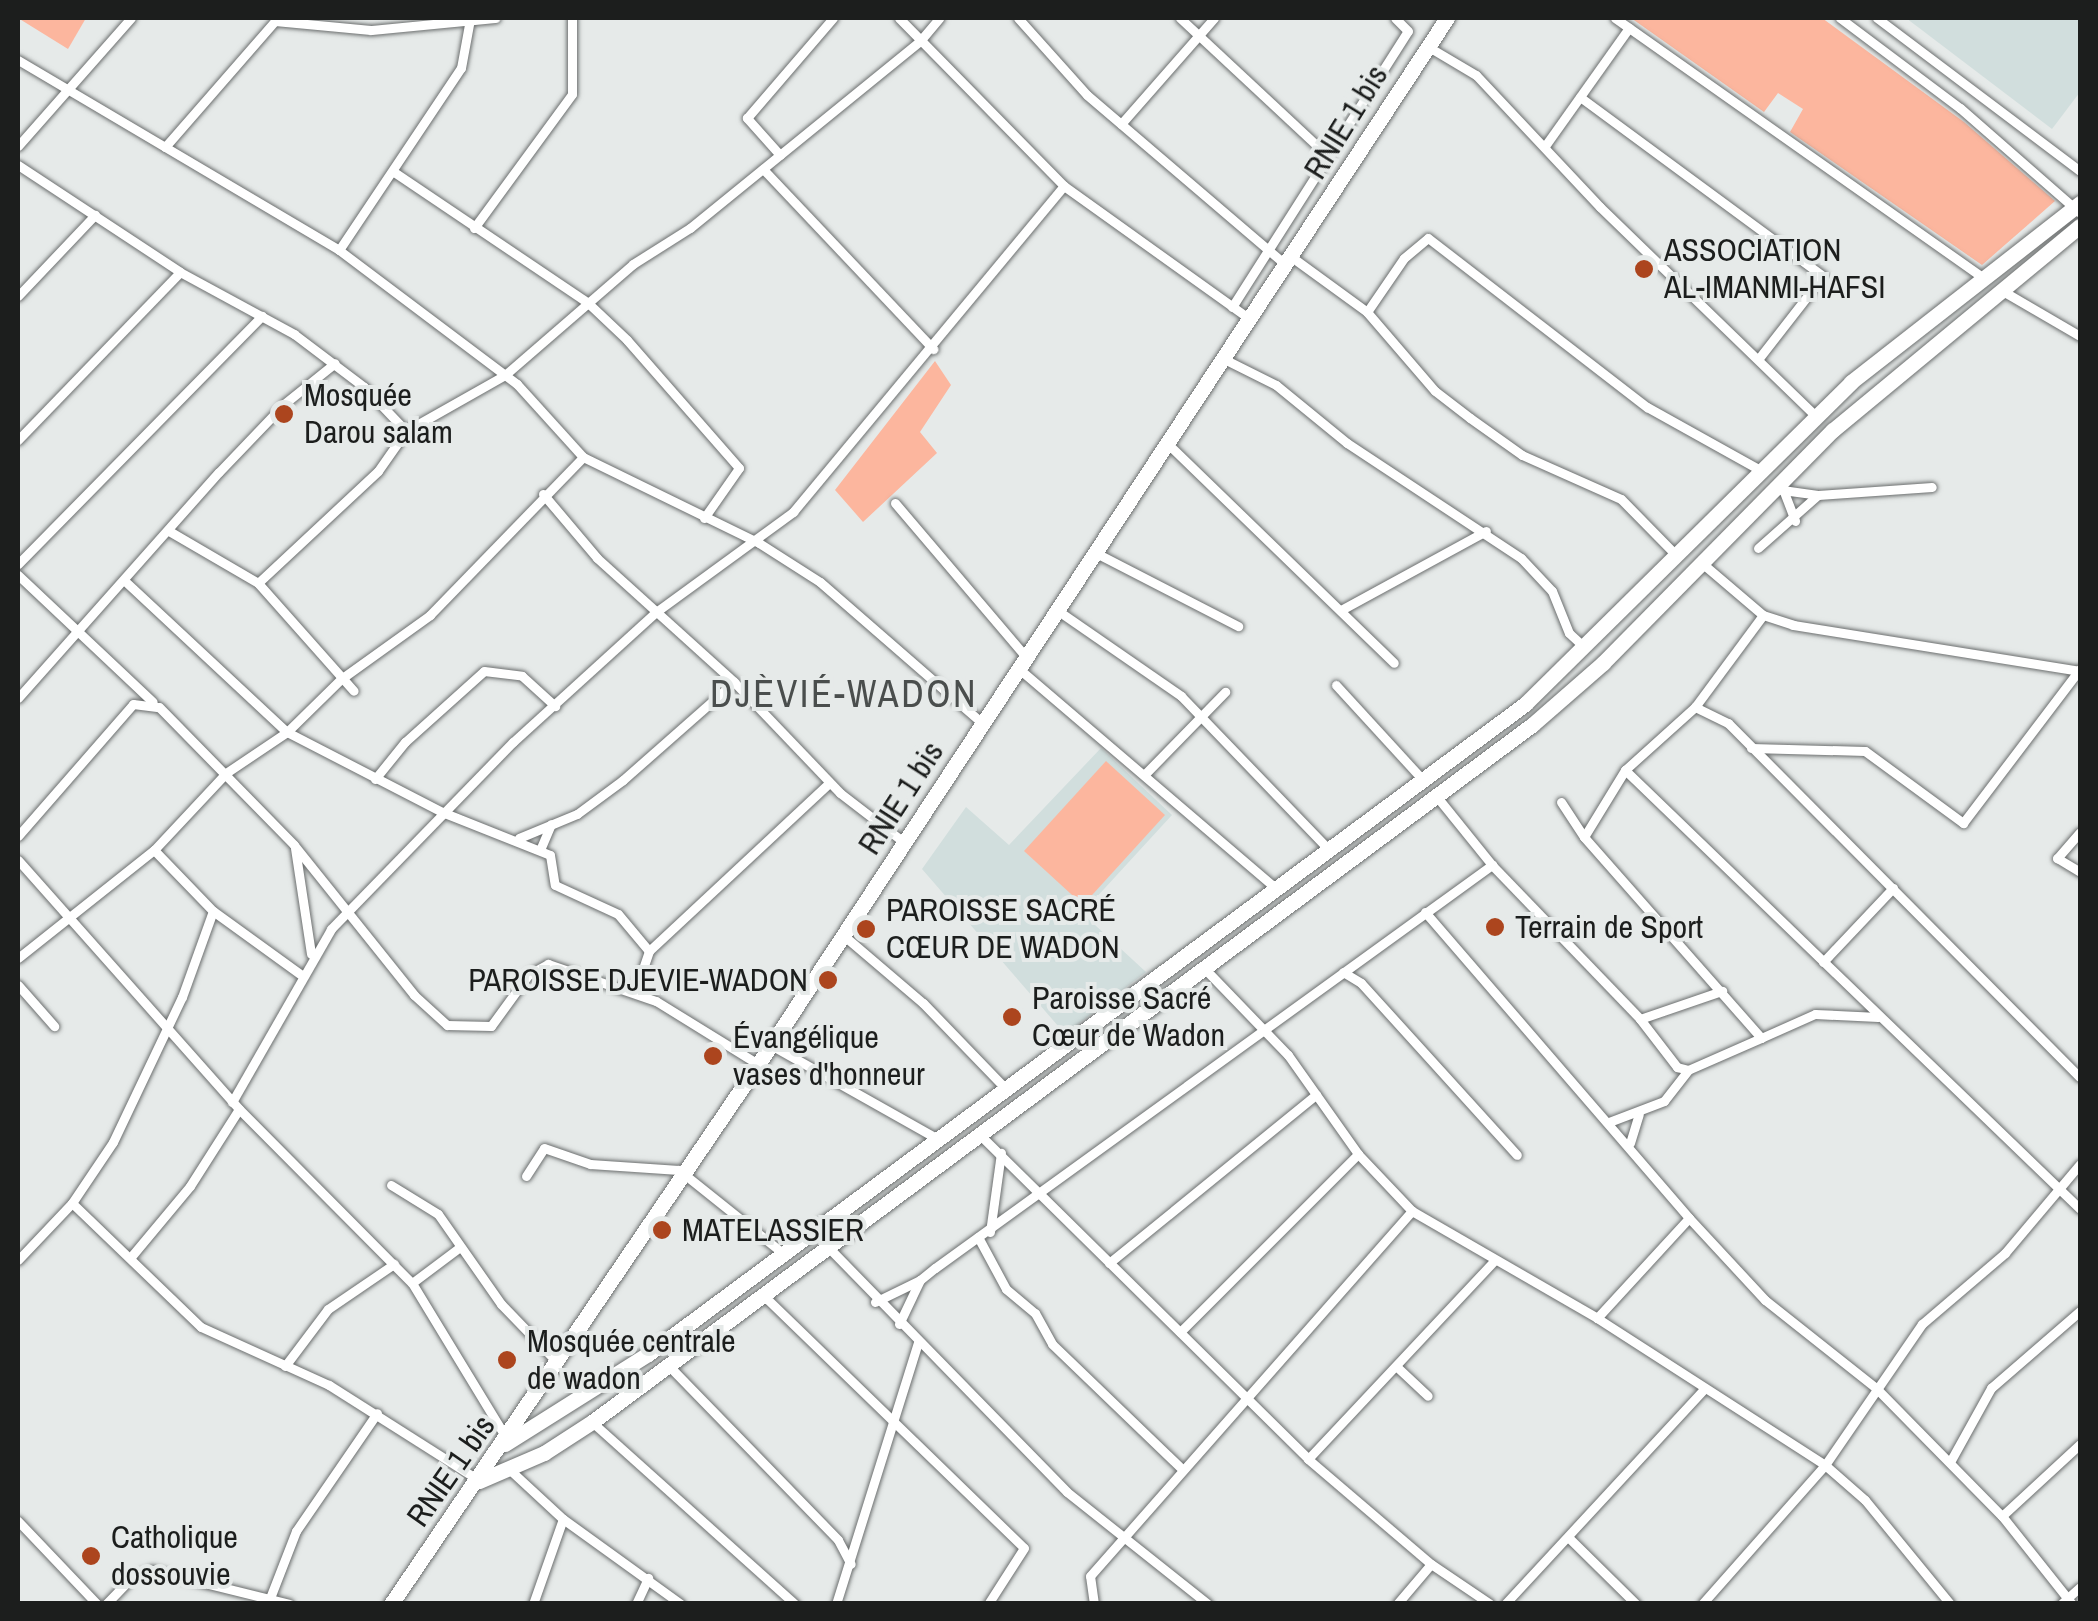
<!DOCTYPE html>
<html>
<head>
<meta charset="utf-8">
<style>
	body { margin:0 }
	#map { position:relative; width:2098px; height:1621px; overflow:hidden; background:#e6eae9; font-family:"Archivo Narrow",sans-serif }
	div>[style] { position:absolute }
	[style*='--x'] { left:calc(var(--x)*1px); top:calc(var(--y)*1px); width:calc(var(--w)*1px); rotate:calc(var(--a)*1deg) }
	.built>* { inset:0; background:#d1dedd }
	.green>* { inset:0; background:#fcb69e }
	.roads { filter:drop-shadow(0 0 2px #6b6e6e) drop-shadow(0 0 2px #6b6e6e) }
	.minor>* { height:9px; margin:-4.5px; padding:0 4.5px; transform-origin:4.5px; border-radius:4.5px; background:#fff }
	.primary>* { height:15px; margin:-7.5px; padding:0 7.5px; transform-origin:7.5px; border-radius:7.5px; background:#fff }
	.dots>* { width:28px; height:28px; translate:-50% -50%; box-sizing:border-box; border:5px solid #e6eae9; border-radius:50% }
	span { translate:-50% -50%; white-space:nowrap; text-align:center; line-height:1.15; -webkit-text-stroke:8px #e6eae9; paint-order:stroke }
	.street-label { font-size:32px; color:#1c1e1d }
	.poi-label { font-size:32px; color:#1c1e1d }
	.left { translate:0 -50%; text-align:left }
	.right { translate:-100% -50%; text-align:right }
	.quarter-label { font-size:38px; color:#4a4e4d; letter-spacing:2.5px }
	.frame { position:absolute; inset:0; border:20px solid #1c1e1d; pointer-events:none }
</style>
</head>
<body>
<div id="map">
	<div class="built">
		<i style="clip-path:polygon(1906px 18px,2080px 18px,2080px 92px,2052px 129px)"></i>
		<i style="clip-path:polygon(1101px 748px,1172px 815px,1082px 913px,1146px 972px,1065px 1034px,922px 869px,966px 807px,1009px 845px)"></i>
	</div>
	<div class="green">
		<i style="clip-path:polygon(18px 18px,86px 18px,68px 49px)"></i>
		<i style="clip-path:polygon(1631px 18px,1822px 18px,1964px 122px,2055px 201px,1982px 265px,1790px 132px,1803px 109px,1778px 93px,1764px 112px)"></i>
		<i style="clip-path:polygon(935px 361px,951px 385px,920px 432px,937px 453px,863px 522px,835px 490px)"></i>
		<i style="clip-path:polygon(1106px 761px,1165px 815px,1083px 905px,1024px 851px)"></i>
	</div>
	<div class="roads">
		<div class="minor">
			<i style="--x:899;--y:18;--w:235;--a:45.5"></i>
			<i style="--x:1064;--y:186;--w:230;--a:35.6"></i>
			<i style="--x:1018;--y:18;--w:103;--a:48.1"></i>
			<i style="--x:1087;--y:95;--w:263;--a:40.5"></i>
			<i style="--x:1180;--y:18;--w:202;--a:43"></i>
			<i style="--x:1615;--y:18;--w:451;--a:35.2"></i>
			<i style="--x:1840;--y:18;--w:150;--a:36.9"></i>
			<i style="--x:1960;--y:108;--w:159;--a:41.2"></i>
			<i style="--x:1877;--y:18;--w:254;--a:37"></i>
			<i style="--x:1427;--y:46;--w:57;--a:30.6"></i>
			<i style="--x:1476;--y:75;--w:181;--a:46.8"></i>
			<i style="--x:1600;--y:207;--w:301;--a:44.1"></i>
			<i style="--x:18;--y:60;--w:373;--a:30.6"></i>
			<i style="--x:339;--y:250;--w:223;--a:37"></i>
			<i style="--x:517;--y:384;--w:98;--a:47.9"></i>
			<i style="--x:583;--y:457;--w:196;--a:26"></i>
			<i style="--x:759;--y:543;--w:72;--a:32.6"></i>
			<i style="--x:820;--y:582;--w:215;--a:41"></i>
			<i style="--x:1580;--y:97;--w:302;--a:36.4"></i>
			<i style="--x:1823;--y:276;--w:103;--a:127.9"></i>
			<i style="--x:1121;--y:124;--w:141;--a:-48.7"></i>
			<i style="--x:18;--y:146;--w:171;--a:-48.6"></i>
			<i style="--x:1545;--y:146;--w:145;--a:-54.6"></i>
			<i style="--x:165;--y:147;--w:167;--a:-48.9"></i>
			<i style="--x:275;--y:21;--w:96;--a:5.4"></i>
			<i style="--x:371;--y:30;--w:125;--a:-5.5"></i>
			<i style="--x:780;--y:155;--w:50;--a:-131.7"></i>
			<i style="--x:747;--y:118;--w:132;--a:-49.3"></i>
			<i style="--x:18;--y:165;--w:194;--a:33.4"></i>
			<i style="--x:180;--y:272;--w:130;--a:28.5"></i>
			<i style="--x:294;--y:334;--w:88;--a:37.1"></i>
			<i style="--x:364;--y:387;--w:61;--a:46.3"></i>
			<i style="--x:763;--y:169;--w:248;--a:46.6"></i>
			<i style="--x:394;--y:172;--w:233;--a:34"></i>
			<i style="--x:587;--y:302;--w:55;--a:43.5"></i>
			<i style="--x:627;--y:340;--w:170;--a:48.8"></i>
			<i style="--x:739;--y:468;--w:61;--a:125"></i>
			<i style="--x:474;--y:228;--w:166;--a:-53.8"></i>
			<i style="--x:572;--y:94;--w:76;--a:-90"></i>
			<i style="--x:339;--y:250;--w:219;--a:-56.2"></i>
			<i style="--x:461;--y:68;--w:50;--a:-79.6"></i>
			<i style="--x:1293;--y:258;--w:92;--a:36.1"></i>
			<i style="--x:1367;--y:312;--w:104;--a:49.3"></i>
			<i style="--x:1435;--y:391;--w:44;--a:37.6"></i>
			<i style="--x:1470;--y:418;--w:64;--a:35.4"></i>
			<i style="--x:1522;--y:455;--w:108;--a:24"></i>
			<i style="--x:1621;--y:499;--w:80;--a:45.5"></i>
			<i style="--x:2001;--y:290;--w:91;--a:30.2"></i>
			<i style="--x:18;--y:296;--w:112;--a:-46.5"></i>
			<i style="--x:1232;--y:307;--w:327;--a:-57.5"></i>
			<i style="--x:1408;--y:31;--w:18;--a:-135"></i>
			<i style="--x:1367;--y:312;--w:65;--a:-55.6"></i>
			<i style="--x:1404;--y:258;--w:31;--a:-40"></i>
			<i style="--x:1428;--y:238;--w:277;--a:37.7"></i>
			<i style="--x:1647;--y:407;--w:132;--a:29.1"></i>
			<i style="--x:1226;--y:360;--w:56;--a:26.6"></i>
			<i style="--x:1276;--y:385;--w:92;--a:39.2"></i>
			<i style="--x:1347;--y:443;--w:209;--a:33.5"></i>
			<i style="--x:1521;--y:558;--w:45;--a:46.8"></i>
			<i style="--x:1552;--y:591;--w:45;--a:68"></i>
			<i style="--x:1569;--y:633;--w:21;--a:43"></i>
			<i style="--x:18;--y:440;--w:233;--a:-46"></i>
			<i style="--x:1169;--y:445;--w:313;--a:44.1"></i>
			<i style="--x:1775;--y:489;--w:43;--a:7.9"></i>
			<i style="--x:1818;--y:495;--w:114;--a:-4"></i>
			<i style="--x:1784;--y:492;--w:31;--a:69"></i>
			<i style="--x:543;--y:494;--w:84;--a:49.8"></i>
			<i style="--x:597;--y:558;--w:185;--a:42.1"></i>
			<i style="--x:734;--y:682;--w:153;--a:46.3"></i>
			<i style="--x:840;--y:793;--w:82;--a:37.6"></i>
			<i style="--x:895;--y:503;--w:201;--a:49.6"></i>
			<i style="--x:169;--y:531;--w:103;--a:30.3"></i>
			<i style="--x:258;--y:583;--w:144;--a:48.4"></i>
			<i style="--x:1758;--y:548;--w:80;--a:-41.5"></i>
			<i style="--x:1096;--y:553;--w:160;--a:27.2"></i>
			<i style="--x:18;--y:564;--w:348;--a:-45.5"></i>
			<i style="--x:1703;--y:564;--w:79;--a:40.4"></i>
			<i style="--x:1763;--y:615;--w:32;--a:18"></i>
			<i style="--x:1793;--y:625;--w:291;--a:9.1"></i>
			<i style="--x:18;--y:575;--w:185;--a:43.3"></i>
			<i style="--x:127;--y:583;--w:219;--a:43"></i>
			<i style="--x:287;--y:732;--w:174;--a:27.3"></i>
			<i style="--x:442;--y:812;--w:116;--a:21.7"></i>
			<i style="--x:550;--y:855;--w:30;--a:81"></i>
			<i style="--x:555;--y:885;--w:69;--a:24.7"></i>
			<i style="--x:618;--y:914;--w:48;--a:50"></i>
			<i style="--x:258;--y:583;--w:164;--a:-43"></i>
			<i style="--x:378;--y:471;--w:49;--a:-55"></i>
			<i style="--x:406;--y:431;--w:114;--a:-29.5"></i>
			<i style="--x:505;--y:375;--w:169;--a:-40.9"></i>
			<i style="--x:633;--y:264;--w:67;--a:-32.3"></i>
			<i style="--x:690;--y:228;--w:296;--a:-39.1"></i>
			<i style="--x:920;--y:41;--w:30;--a:-50"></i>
			<i style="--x:1057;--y:610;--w:151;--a:34.7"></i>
			<i style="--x:1181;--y:696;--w:215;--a:46.1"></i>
			<i style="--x:1341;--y:610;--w:165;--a:-28.6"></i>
			<i style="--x:1018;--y:668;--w:340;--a:40.5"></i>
			<i style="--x:1336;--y:685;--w:129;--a:47.5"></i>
			<i style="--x:18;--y:698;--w:302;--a:-48.4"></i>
			<i style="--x:219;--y:472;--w:94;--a:-46.3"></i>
			<i style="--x:284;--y:404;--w:65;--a:-38.8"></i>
			<i style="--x:1695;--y:707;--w:37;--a:26"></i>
			<i style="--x:1728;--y:723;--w:499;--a:45.2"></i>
			<i style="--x:1751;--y:748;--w:114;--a:1.5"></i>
			<i style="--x:1865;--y:751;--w:122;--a:36.3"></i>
			<i style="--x:1963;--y:823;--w:193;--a:-52.8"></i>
			<i style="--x:1625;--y:770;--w:632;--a:43.97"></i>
			<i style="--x:1145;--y:774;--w:115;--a:-45.7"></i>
			<i style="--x:375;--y:779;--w:48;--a:-51"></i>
			<i style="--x:405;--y:742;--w:106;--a:-41.9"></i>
			<i style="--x:484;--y:671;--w:38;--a:7"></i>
			<i style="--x:522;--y:676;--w:45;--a:42.3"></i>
			<i style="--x:1561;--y:802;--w:42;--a:56.7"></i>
			<i style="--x:1584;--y:837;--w:268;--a:48.6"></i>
			<i style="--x:1761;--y:1038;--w:59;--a:-24"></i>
			<i style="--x:1815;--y:1014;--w:63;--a:2.7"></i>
			<i style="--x:2080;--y:832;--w:35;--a:131"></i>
			<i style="--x:2057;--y:858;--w:27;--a:31"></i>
			<i style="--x:18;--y:836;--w:175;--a:-48.9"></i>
			<i style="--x:133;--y:704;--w:26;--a:7"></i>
			<i style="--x:159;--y:707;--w:193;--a:45.6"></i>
			<i style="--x:294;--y:845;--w:192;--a:51.3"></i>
			<i style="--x:414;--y:995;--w:45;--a:42.3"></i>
			<i style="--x:447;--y:1025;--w:44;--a:1.3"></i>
			<i style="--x:491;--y:1026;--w:63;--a:-54"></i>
			<i style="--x:528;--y:975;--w:23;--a:-29"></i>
			<i style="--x:548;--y:964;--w:114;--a:18.9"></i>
			<i style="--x:656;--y:1001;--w:120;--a:31.7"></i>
			<i style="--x:1584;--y:837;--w:79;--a:-58.5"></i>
			<i style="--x:1625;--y:770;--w:94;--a:-42"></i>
			<i style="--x:1695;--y:707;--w:114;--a:-53.5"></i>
			<i style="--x:519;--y:838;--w:63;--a:-22.5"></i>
			<i style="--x:577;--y:814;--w:57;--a:-36.5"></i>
			<i style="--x:623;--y:780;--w:148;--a:-41.4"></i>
			<i style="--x:295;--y:848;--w:107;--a:81.4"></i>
			<i style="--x:154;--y:850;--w:85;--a:46"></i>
			<i style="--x:213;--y:911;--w:107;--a:35.9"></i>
			<i style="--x:540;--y:850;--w:28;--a:-67"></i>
			<i style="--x:18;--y:860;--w:333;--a:48.4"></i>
			<i style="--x:239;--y:1109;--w:245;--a:45.2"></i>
			<i style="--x:412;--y:1283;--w:179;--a:58.7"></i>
			<i style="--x:1492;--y:865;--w:214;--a:46.1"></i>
			<i style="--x:1640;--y:1019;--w:61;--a:52.4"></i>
			<i style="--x:1677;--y:1067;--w:11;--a:15"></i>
			<i style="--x:1688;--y:1070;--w:80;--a:-23.7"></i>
			<i style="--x:1425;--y:912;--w:404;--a:49.2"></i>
			<i style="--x:1689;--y:1218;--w:136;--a:132.6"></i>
			<i style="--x:843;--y:935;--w:105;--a:40.4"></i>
			<i style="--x:923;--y:1003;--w:120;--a:46"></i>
			<i style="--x:18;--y:958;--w:174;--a:-38.5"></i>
			<i style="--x:154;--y:850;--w:105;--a:-46.9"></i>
			<i style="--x:226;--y:773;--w:73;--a:-33.9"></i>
			<i style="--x:287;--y:732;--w:76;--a:-44.5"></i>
			<i style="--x:341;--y:679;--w:110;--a:-35.7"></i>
			<i style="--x:430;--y:615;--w:220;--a:-45.9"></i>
			<i style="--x:1823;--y:962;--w:102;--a:-46.6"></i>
			<i style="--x:1204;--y:968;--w:121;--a:46"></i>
			<i style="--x:1288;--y:1055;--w:121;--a:54.7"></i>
			<i style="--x:1358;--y:1154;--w:79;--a:46.5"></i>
			<i style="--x:1412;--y:1211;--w:214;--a:30"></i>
			<i style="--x:1597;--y:1318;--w:271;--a:32.8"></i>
			<i style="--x:1825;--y:1465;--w:53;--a:41.2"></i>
			<i style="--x:1865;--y:1500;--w:134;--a:50.7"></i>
			<i style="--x:1343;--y:972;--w:21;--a:31"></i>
			<i style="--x:1361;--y:983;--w:232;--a:47.8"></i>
			<i style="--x:18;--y:985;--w:55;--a:48.7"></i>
			<i style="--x:635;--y:992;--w:43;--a:-71.1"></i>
			<i style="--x:649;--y:951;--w:246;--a:-43"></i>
			<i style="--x:1640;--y:1019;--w:87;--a:-18.9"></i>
			<i style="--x:771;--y:1045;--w:192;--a:29.4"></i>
			<i style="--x:232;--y:1102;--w:199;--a:-60.2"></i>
			<i style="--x:331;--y:929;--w:261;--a:-45.8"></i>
			<i style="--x:513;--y:742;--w:193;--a:-42.3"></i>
			<i style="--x:656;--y:612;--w:170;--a:-36.1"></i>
			<i style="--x:793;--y:512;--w:424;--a:-50.3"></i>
			<i style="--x:1609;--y:1122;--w:59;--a:-20.9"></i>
			<i style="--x:1664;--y:1101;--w:39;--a:-52"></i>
			<i style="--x:980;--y:1135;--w:461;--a:44.6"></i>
			<i style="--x:1308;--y:1459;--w:162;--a:40.5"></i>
			<i style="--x:1431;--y:1564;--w:71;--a:34.1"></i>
			<i style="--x:1630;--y:1143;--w:30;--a:-73"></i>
			<i style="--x:526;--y:1176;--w:33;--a:-57"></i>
			<i style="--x:544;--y:1148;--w:49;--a:19.2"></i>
			<i style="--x:590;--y:1164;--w:89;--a:3.9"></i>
			<i style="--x:679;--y:1170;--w:134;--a:38.7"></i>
			<i style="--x:391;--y:1185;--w:55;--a:31.7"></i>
			<i style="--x:438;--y:1214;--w:110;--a:55"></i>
			<i style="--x:501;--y:1304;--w:79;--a:46"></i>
			<i style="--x:72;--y:1203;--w:179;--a:43.9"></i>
			<i style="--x:201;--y:1327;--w:141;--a:24.4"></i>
			<i style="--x:329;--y:1385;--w:175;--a:32.4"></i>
			<i style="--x:1689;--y:1218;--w:112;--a:47.2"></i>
			<i style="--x:1765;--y:1300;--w:142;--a:38.4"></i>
			<i style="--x:1876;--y:1388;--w:180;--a:45.5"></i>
			<i style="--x:2002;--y:1516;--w:112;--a:51.5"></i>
			<i style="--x:990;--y:1232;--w:80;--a:-82.1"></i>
			<i style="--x:978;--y:1237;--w:59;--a:61.7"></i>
			<i style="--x:1006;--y:1289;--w:38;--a:40"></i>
			<i style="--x:1035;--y:1313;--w:35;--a:61"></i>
			<i style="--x:1052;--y:1344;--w:180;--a:43.9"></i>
			<i style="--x:828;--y:1247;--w:342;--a:45.7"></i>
			<i style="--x:1067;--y:1492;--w:180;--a:38.5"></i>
			<i style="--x:130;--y:1258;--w:94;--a:-50.2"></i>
			<i style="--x:190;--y:1186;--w:91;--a:-57.5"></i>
			<i style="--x:18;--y:1260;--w:79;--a:-46.5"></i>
			<i style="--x:72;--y:1203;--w:73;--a:-56.1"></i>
			<i style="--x:113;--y:1142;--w:161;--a:-64.6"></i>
			<i style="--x:182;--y:997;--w:91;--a:-70.2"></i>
			<i style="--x:1109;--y:1263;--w:267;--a:-39.1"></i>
			<i style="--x:412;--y:1283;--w:60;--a:-36.9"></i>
			<i style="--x:763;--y:1295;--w:363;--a:44.1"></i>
			<i style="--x:1024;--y:1548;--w:67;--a:122.7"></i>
			<i style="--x:875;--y:1302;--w:50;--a:-26.1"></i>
			<i style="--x:899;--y:1324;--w:49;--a:-64.5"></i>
			<i style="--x:920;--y:1280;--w:19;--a:-39"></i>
			<i style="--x:935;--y:1268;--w:688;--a:-35.89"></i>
			<i style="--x:1492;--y:865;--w:86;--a:-128.9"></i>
			<i style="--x:1180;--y:1332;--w:252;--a:-45"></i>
			<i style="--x:668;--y:1365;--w:244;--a:45.8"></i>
			<i style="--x:838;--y:1540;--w:27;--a:62"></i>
			<i style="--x:285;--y:1366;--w:71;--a:-53"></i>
			<i style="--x:328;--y:1309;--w:80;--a:-34.3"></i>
			<i style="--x:1397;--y:1367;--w:42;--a:43.1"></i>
			<i style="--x:592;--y:1422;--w:273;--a:41.9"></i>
			<i style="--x:1308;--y:1459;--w:272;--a:-46.8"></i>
			<i style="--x:1950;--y:1462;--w:85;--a:-61"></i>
			<i style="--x:1991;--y:1388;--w:118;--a:-40.9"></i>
			<i style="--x:510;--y:1470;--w:72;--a:42.8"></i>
			<i style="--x:563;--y:1519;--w:145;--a:35.8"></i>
			<i style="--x:2002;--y:1516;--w:106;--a:-42.7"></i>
			<i style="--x:18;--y:1521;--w:115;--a:46.4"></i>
			<i style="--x:1569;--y:1538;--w:94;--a:44.6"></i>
			<i style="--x:270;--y:1598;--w:72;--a:-68.8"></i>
			<i style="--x:296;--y:1531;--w:143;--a:-55.5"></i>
			<i style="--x:106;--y:1604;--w:37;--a:-46"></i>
			<i style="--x:132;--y:1577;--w:21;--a:-19"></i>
			<i style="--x:152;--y:1570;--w:141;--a:13.9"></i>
			<i style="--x:533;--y:1604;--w:90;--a:-70.6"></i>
			<i style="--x:636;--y:1604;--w:29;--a:-65"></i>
			<i style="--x:836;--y:1604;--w:275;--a:-72.6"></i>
			<i style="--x:1094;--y:1604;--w:28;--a:-98"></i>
			<i style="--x:1090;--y:1576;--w:487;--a:-48.6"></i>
			<i style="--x:1397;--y:1604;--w:52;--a:-49.6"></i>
			<i style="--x:1505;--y:1604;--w:294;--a:-47.2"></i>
			<i style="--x:1702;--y:1604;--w:186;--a:-48.5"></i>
			<i style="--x:1825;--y:1465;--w:171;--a:-55.5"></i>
			<i style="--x:1922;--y:1324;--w:109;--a:-40.5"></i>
			<i style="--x:2005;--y:1253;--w:116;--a:-49.9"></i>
			<i style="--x:2061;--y:1604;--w:25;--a:-42"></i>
		</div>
		<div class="primary">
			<i style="--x:505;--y:1444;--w:169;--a:-32.2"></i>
			<i style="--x:648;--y:1354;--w:1092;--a:-36.54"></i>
			<i style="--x:1525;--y:704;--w:458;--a:-44.6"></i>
			<i style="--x:1851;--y:382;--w:291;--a:-38"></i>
			<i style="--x:479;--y:1481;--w:71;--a:-23.3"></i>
			<i style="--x:544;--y:1453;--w:57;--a:-32.9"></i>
			<i style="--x:592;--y:1422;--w:1170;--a:-36.56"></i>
			<i style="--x:1532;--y:725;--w:94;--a:-41.1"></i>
			<i style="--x:1603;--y:663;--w:327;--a:-45.4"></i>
			<i style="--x:1833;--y:430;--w:320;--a:-39.6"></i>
			<i style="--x:391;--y:1604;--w:676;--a:-55.79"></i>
			<i style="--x:771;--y:1045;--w:1230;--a:-56.65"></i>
		</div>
	</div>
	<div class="dots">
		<i style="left:1644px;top:269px;background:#ac451e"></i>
		<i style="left:284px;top:414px;background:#ac451e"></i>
		<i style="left:1495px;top:927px;background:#ac451e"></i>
		<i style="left:866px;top:929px;background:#ac451e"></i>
		<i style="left:828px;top:980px;background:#ac451e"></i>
		<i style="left:1012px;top:1017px;background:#ac451e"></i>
		<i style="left:713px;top:1056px;background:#ac451e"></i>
		<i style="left:662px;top:1230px;background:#ac451e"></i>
		<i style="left:507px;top:1360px;background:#ac451e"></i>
		<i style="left:91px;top:1556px;background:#ac451e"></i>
	</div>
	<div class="street-label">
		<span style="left:1346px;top:122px;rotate:-58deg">RNIE 1 bis</span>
		<span style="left:901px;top:798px;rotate:-57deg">RNIE 1 bis</span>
		<span style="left:451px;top:1471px;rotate:-55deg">RNIE 1 bis</span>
	</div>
	<div class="poi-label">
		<span class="left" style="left:1664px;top:269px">ASSOCIATION<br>AL-IMANMI-HAFSI</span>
		<span class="left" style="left:304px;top:414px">Mosquée<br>Darou salam</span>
		<span class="left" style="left:886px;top:929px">PAROISSE SACRÉ<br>CŒUR DE WADON</span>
		<span class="left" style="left:1515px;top:927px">Terrain de Sport</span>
		<span class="right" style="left:808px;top:980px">PAROISSE DJEVIE-WADON</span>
		<span class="left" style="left:1032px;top:1017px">Paroisse Sacré<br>Cœur de Wadon</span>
		<span class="left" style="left:733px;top:1056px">Évangélique<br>vases d'honneur</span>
		<span class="left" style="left:682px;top:1230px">MATELASSIER</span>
		<span class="left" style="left:527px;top:1360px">Mosquée centrale<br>de wadon</span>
		<span class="left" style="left:111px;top:1556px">Catholique<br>dossouvie</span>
	</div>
	<div class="quarter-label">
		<span style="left:844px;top:694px">DJÈVIÉ-WADON</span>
	</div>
	<div class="frame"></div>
</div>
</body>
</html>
